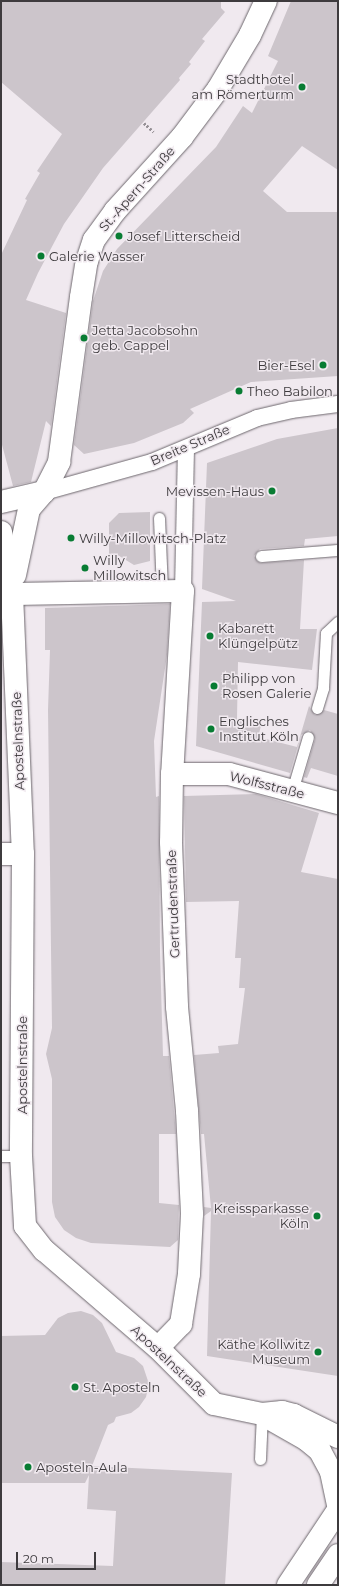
<!DOCTYPE html>
<html>
<head>
<meta charset="utf-8">
<style>
	body { margin:0 }
	#map { position:relative; width:339px; height:1586px; overflow:hidden; background:#f0e9ef; font-family:Montserrat,sans-serif }
	div>[style] { position:absolute }
	[style*='--x'] { left:calc(var(--x)*1px); top:calc(var(--y)*1px); width:calc(var(--w)*1px); rotate:calc(var(--a)*1deg) }
	.building>* { inset:0; background:#ccc5cb }
	.path>* { height:2.5px; margin-top:-1.25px; transform-origin:0; background:repeating-linear-gradient(90deg,#969196 0 2px,transparent 0 4px) }
	.roads { filter:drop-shadow(0 0 1px #6d676d) drop-shadow(0 0 1px #6d676d) }
	.service>* { height:11px; margin:-5.5px; padding:0 5.5px; transform-origin:5.5px; border-radius:5.5px; background:#fff }
	.pedestrian>* { height:16px; margin:-8px; padding:0 8px; transform-origin:8px; border-radius:8px; background:#fff }
	.minor>* { height:22px; margin:-11px; padding:0 11px; transform-origin:11px; border-radius:11px; background:#fff }
	.secondary>* { height:22px; margin:-11px; padding:0 11px; transform-origin:11px; border-radius:11px; background:#fff }
	.dots>* { width:11px; height:11px; translate:-50% -50%; box-sizing:border-box; border:2px solid #f0e9ef; border-radius:50% }
	span { translate:-50% -50%; white-space:nowrap; text-align:center; line-height:1.15; -webkit-text-stroke:3px #f0e9ef; paint-order:stroke }
	.poi-label { font-size:13px; color:#3e3b3e }
	.right { translate:-100% -50%; text-align:right }
	.left { translate:0 -50%; text-align:left }
	.street-label { font-size:13px; color:#3e3b3e }
	.frame { position:absolute; inset:0; border:2px solid #3e3b3e; pointer-events:none }
	.scale { position:absolute; left:16px; top:1552px; width:80px; height:18px; box-sizing:border-box; border:2px solid #3e3b3e; border-top:0; padding-left:5px; font-size:12px; line-height:14px; white-space:nowrap; color:#3e3b3e; -webkit-text-stroke:3px #f0e9ef; paint-order:stroke }
</style>
</head>
<body>
<div id="map">
	<div class="building">
		<i style="clip-path:polygon(1px 1px,221px 1px,221px 8px,225px 12px,202px 39px,205px 41px,189px 62px,191px 64px,179px 78px,180px 80px,103px 168px,64px 224px,38px 273px,26px 300px,66px 313px,51px 426px,46px 421px,31px 482px,13px 486px,1px 441px,1px 255px,27px 200px,25px 199px,40px 173px,37px 171px,62px 134px,1px 82px)"></i>
		<i style="clip-path:polygon(291px 1px,338px 1px,338px 170px,302px 146px,263px 191px,287px 212px,338px 212px,338px 376px,251px 382px,190px 409px,194px 413px,183px 423px,134px 443px,84px 454px,74px 445px,93px 301px,103px 271px,117px 249px,216px 147px,243px 106px,252px 113px,278px 61px,268px 56px)"></i>
		<i style="clip-path:polygon(338px 428px,338px 536px,305px 539px,304px 546px,260px 549px,254px 556px,261px 563px,304px 560px,300px 629px,317px 629px,312px 670px,238px 662px,237px 719px,261px 726px,258px 737px,297px 747px,309px 706px,315px 715px,324px 710px,338px 714px,338px 776px,311px 768px,307px 778px,304px 777px,315px 739px,310px 730px,301px 735px,290px 773px,196px 746px,202px 602px,236px 601px,202px 589px,207px 463px,277px 439px)"></i>
		<i style="clip-path:polygon(150px 512px,150px 561px,134px 565px,116px 554px,109px 554px,109px 523px,119px 513px)"></i>
		<i style="clip-path:polygon(170px 604px,167px 655px,154px 741px,156px 797px,159px 796px,160px 952px,163px 1056px,169px 1056px,176px 1134px,159px 1134px,159px 1203px,179px 1205px,178px 1240px,170px 1247px,91px 1243px,76px 1238px,64px 1230px,55px 1217px,52px 1202px,52px 1079px,46px 1054px,52px 1028px,48px 710px,50px 650px,45px 650px,45px 608px)"></i>
		<i style="clip-path:polygon(256px 794px,319px 813px,301px 872px,338px 879px,338px 1376px,207px 1356px,211px 1211px,204px 1216px,204px 1207px,211px 1208px,204px 1134px,201px 1134px,194px 1055px,219px 1053px,218px 1046px,238px 1044px,245px 988px,239px 988px,241px 958px,235px 958px,239px 901px,186px 902px,184px 796px)"></i>
		<i style="clip-path:polygon(81px 1311px,93px 1315px,102px 1323px,116px 1352px,134px 1358px,143px 1366px,149px 1384px,146px 1397px,139px 1407px,131px 1413px,116px 1417px,114px 1422px,108px 1425px,92px 1466px,232px 1473px,225px 1585px,1px 1585px,1px 1562px,113px 1566px,116px 1511px,87px 1509px,89px 1475px,85px 1483px,1px 1483px,1px 1336px,45px 1335px,58px 1318px,68px 1313px)"></i>
	</div>
	<div class="path">
		<i style="--x:144;--y:123;--w:13;--a:42"></i>
	</div>
	<div class="roads">
		<div class="service">
			<i style="--x:159;--y:518;--w:73;--a:87.6"></i>
			<i style="--x:261;--y:556;--w:77;--a:-4.5"></i>
			<i style="--x:317;--y:708;--w:21;--a:-73"></i>
			<i style="--x:323;--y:688;--w:55;--a:-86.9"></i>
			<i style="--x:326;--y:633;--w:16;--a:-43"></i>
			<i style="--x:292;--y:791;--w:56;--a:-73.5"></i>
			<i style="--x:1;--y:1156;--w:20;--a:0"></i>
			<i style="--x:260;--y:1459;--w:45;--a:-87.5"></i>
		</div>
		<div class="pedestrian">
			<i style="--x:44;--y:492;--w:112;--a:-15.5"></i>
			<i style="--x:152;--y:462;--w:114;--a:-22.7"></i>
			<i style="--x:257;--y:418;--w:35;--a:-13"></i>
			<i style="--x:291;--y:410;--w:47;--a:-7.3"></i>
			<i style="--x:183;--y:591;--w:142;--a:-88.8"></i>
		</div>
		<div class="minor">
			<i style="--x:1;--y:502;--w:44;--a:-13.1"></i>
			<i style="--x:1;--y:532;--w:63;--a:79.9"></i>
			<i style="--x:12;--y:594;--w:260;--a:87.6"></i>
			<i style="--x:23;--y:854;--w:302;--a:90.4"></i>
			<i style="--x:21;--y:1156;--w:70;--a:86.7"></i>
			<i style="--x:25;--y:1226;--w:31;--a:52"></i>
			<i style="--x:44;--y:1250;--w:150;--a:40.7"></i>
			<i style="--x:158;--y:1348;--w:79;--a:45"></i>
			<i style="--x:214;--y:1404;--w:49;--a:11.8"></i>
			<i style="--x:262;--y:1414;--w:20;--a:-6"></i>
			<i style="--x:282;--y:1412;--w:12;--a:14"></i>
			<i style="--x:294;--y:1415;--w:49;--a:26.6"></i>
			<i style="--x:15;--y:575;--w:67;--a:-78"></i>
			<i style="--x:29;--y:509;--w:23;--a:-49"></i>
			<i style="--x:44;--y:492;--w:34;--a:-63"></i>
			<i style="--x:59;--y:462;--w:166;--a:-82.4"></i>
			<i style="--x:81;--y:297;--w:36;--a:-81"></i>
			<i style="--x:87;--y:261;--w:22;--a:-72"></i>
			<i style="--x:94;--y:240;--w:36;--a:-54"></i>
			<i style="--x:115;--y:211;--w:100;--a:-47.8"></i>
			<i style="--x:182;--y:137;--w:60;--a:-53.1"></i>
			<i style="--x:218;--y:89;--w:63;--a:-59.3"></i>
			<i style="--x:250;--y:35;--w:38;--a:-65"></i>
			<i style="--x:12;--y:594;--w:171;--a:-1"></i>
			<i style="--x:183;--y:591;--w:183;--a:93.4"></i>
			<i style="--x:172;--y:774;--w:68;--a:90.8"></i>
			<i style="--x:171;--y:842;--w:165;--a:87.9"></i>
			<i style="--x:177;--y:1007;--w:104;--a:84.5"></i>
			<i style="--x:187;--y:1111;--w:103;--a:87.2"></i>
			<i style="--x:192;--y:1214;--w:60;--a:92.9"></i>
			<i style="--x:189;--y:1274;--w:51;--a:99.1"></i>
			<i style="--x:181;--y:1324;--w:33;--a:134"></i>
			<i style="--x:172;--y:774;--w:57;--a:0"></i>
			<i style="--x:229;--y:774;--w:113;--a:14.9"></i>
			<i style="--x:1;--y:854;--w:22;--a:0"></i>
			<i style="--x:265;--y:1416;--w:48;--a:29.7"></i>
			<i style="--x:307;--y:1440;--w:17;--a:40"></i>
			<i style="--x:320;--y:1451;--w:24;--a:62"></i>
			<i style="--x:331;--y:1472;--w:34;--a:78"></i>
		</div>
		<div class="secondary">
			<i style="--x:288;--y:1585;--w:90;--a:-56.3"></i>
			<i style="--x:318;--y:1585;--w:36;--a:-56"></i>
		</div>
	</div>
	<div class="dots">
		<i style="left:302px;top:87px;background:#087c33"></i>
		<i style="left:119px;top:236px;background:#087c33"></i>
		<i style="left:41px;top:256px;background:#087c33"></i>
		<i style="left:84px;top:338px;background:#087c33"></i>
		<i style="left:323px;top:365px;background:#087c33"></i>
		<i style="left:239px;top:391px;background:#087c33"></i>
		<i style="left:272px;top:491px;background:#087c33"></i>
		<i style="left:71px;top:538px;background:#087c33"></i>
		<i style="left:85px;top:568px;background:#087c33"></i>
		<i style="left:210px;top:636px;background:#087c33"></i>
		<i style="left:214px;top:686px;background:#087c33"></i>
		<i style="left:211px;top:729px;background:#087c33"></i>
		<i style="left:317px;top:1216px;background:#087c33"></i>
		<i style="left:318px;top:1352px;background:#087c33"></i>
		<i style="left:75px;top:1387px;background:#087c33"></i>
		<i style="left:28px;top:1467px;background:#087c33"></i>
	</div>
	<div class="poi-label">
		<span class="right" style="left:294px;top:87px">Stadthotel<br>am Römerturm</span>
		<span class="left" style="left:127px;top:236px">Josef Litterscheid</span>
		<span class="left" style="left:49px;top:256px">Galerie Wasser</span>
		<span class="left" style="left:92px;top:338px">Jetta Jacobsohn<br>geb. Cappel</span>
		<span class="right" style="left:315px;top:365px">Bier-Esel</span>
		<span class="left" style="left:247px;top:391px">Theo Babilon</span>
		<span class="right" style="left:264px;top:491px">Mevissen-Haus</span>
		<span class="left" style="left:79px;top:538px">Willy-Millowitsch-Platz</span>
		<span class="left" style="left:93px;top:568px">Willy<br>Millowitsch</span>
		<span class="left" style="left:218px;top:636px">Kabarett<br>Klüngelpütz</span>
		<span class="left" style="left:222px;top:686px">Philipp von<br>Rosen Galerie</span>
		<span class="left" style="left:219px;top:729px">Englisches<br>Institut Köln</span>
		<span class="right" style="left:309px;top:1216px">Kreissparkasse<br>Köln</span>
		<span class="right" style="left:310px;top:1352px">Käthe Kollwitz<br>Museum</span>
		<span class="left" style="left:83px;top:1387px">St. Aposteln</span>
		<span class="left" style="left:36px;top:1467px">Aposteln-Aula</span>
	</div>
	<div class="street-label">
		<span style="left:137px;top:189px;rotate:-49deg">St.-Apern-Straße</span>
		<span style="left:190px;top:445px;rotate:-23deg">Breite Straße</span>
		<span style="left:18px;top:741px;rotate:-92deg">Apostelnstraße</span>
		<span style="left:267px;top:785px;rotate:14deg">Wolfsstraße</span>
		<span style="left:173px;top:904px;rotate:-92deg">Gertrudenstraße</span>
		<span style="left:22px;top:1065px;rotate:-90deg">Apostelnstraße</span>
		<span style="left:169px;top:1361px;rotate:43deg">Apostelnstraße</span>
	</div>
	<div class="frame"></div>
	<div class="scale">20 m</div>
</div>
</body>
</html>
